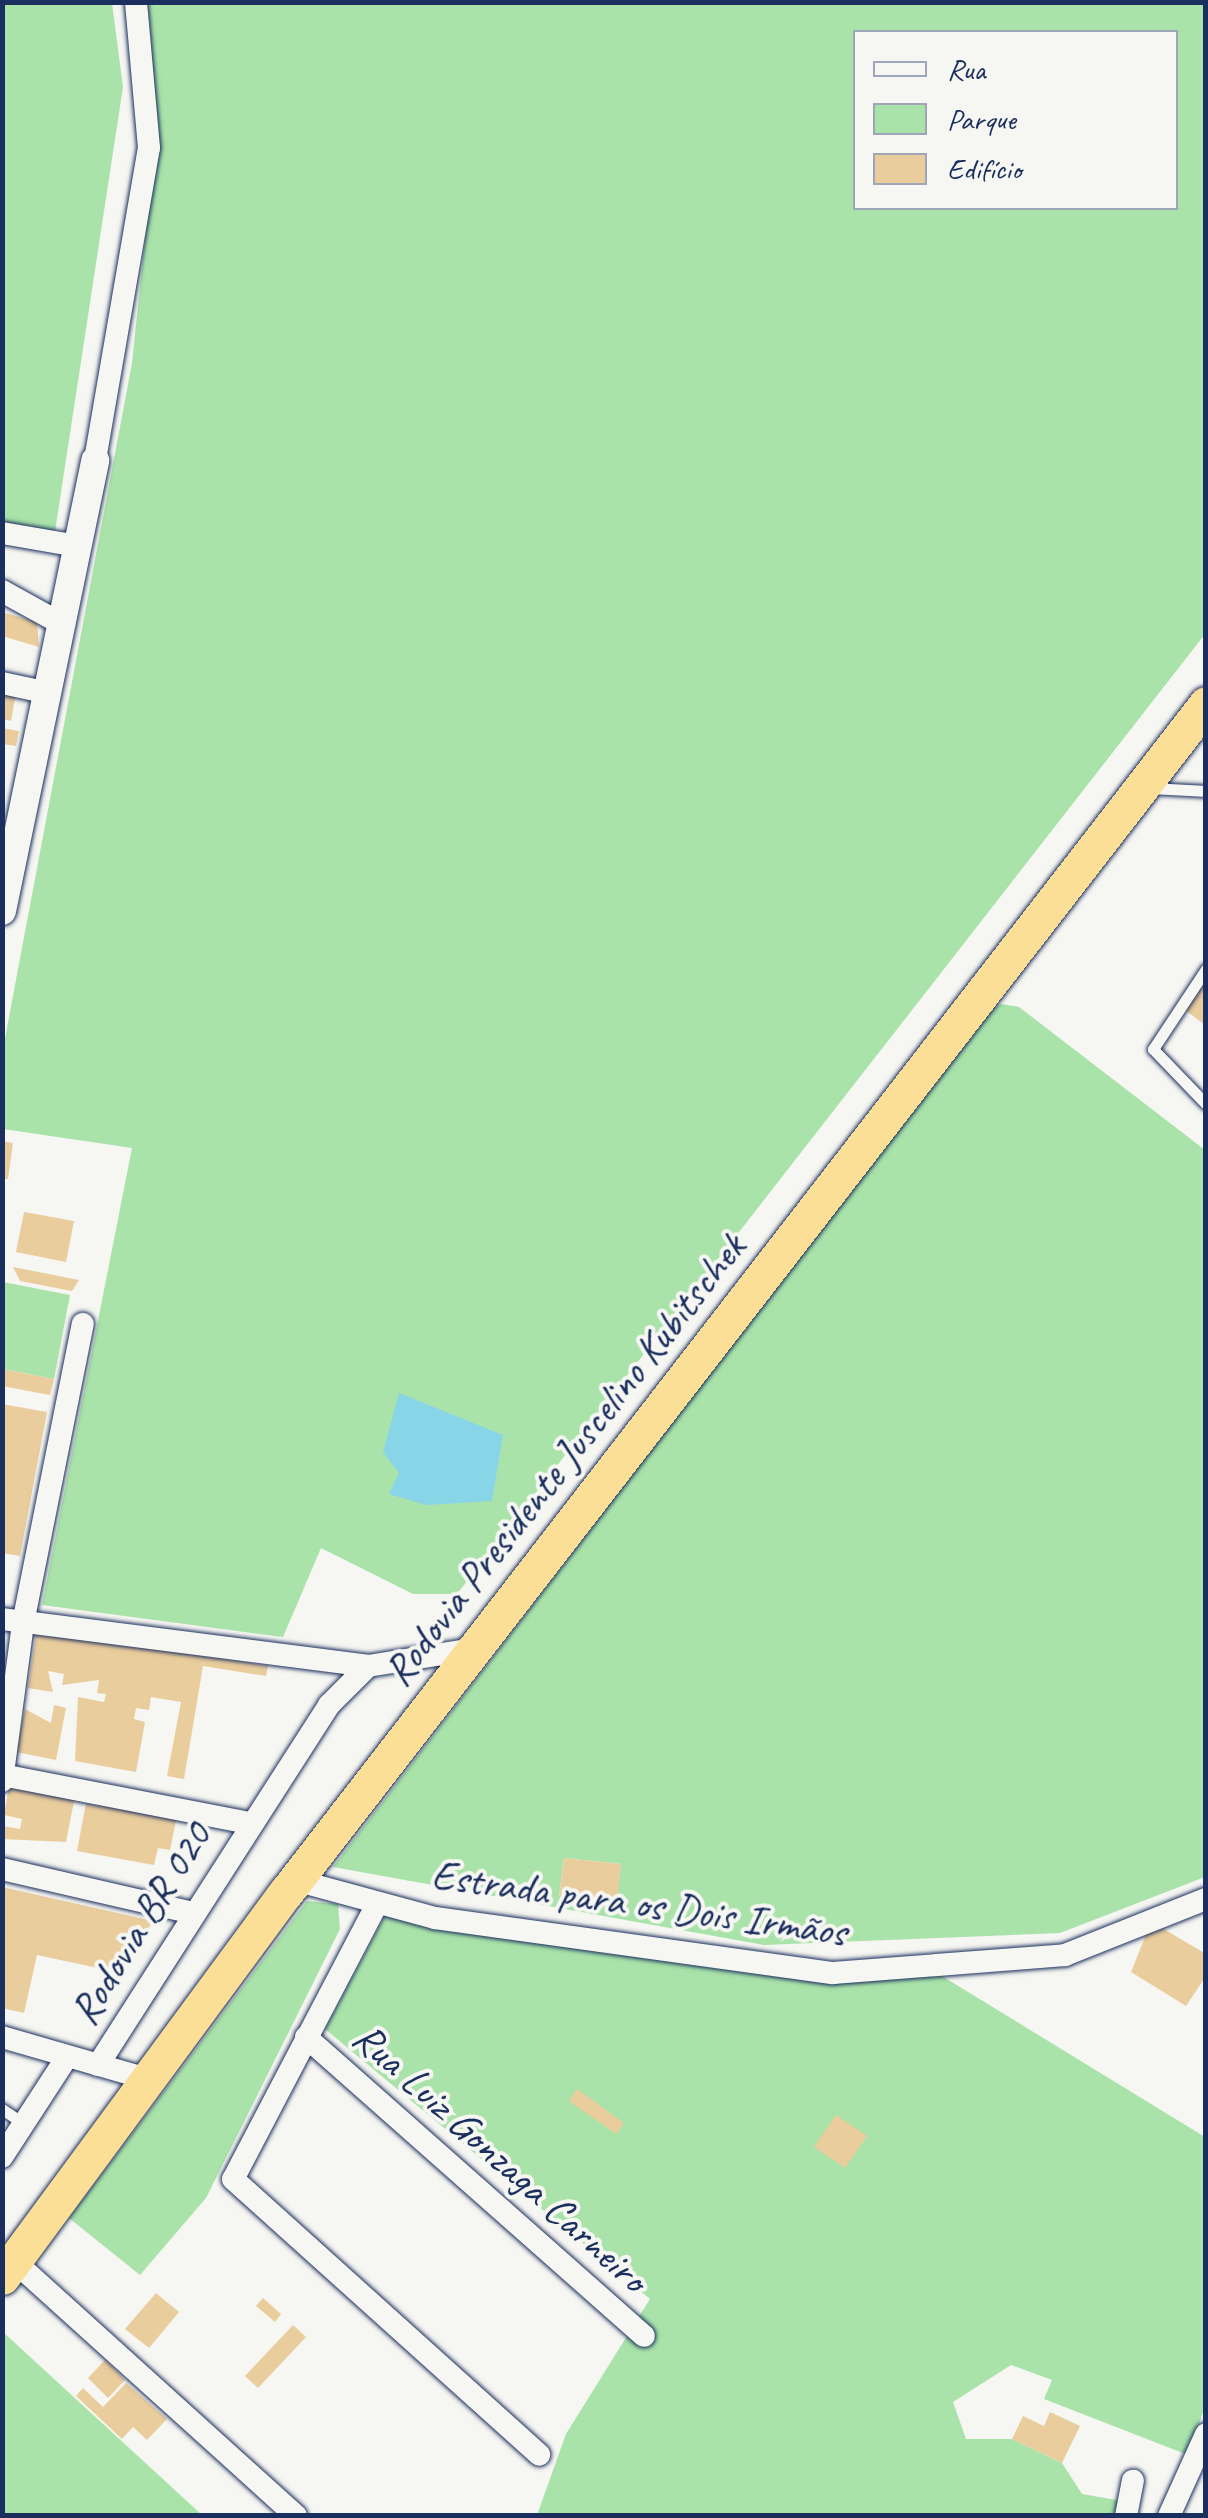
<!DOCTYPE html>
<html>
<head>
<meta charset="utf-8">
<style>
	body { margin:0 }
	#map { position:relative; width:1208px; height:2518px; overflow:hidden; background:#f6f6f2; font-family:Caveat,sans-serif }
	div>[style] { position:absolute }
	[style*='--x'] { left:calc(var(--x)*1px); top:calc(var(--y)*1px); width:calc(var(--w)*1px); rotate:calc(var(--a)*1deg) }
	.green>* { inset:0; background:#a9e3a9 }
	.water>* { inset:0; background:#89d5e8 }
	.building>* { inset:0; background:#eacd9d }
	.roads { filter:drop-shadow(0 0 2px #1b2f5e) drop-shadow(0 0 2px #1b2f5e) }
	.service>* { height:11px; margin:-5.5px; padding:0 5.5px; transform-origin:5.5px; border-radius:5.5px; background:#f6f6f2 }
	.minor>* { height:22px; margin:-11px; padding:0 11px; transform-origin:11px; border-radius:11px; background:#f6f6f2 }
	.tertiary>* { height:28px; margin:-14px; padding:0 14px; transform-origin:14px; border-radius:14px; background:#f6f6f2 }
	.trunk>* { height:35px; margin:-17.5px; padding:0 17.5px; transform-origin:17.5px; border-radius:17.5px; background:#fbdf96 }
	span { translate:-50% -50%; white-space:nowrap; text-align:center; line-height:1.15; -webkit-text-stroke:8px #f6f6f2; paint-order:stroke }
	.street-label { font-size:42px; color:#1b2f5e }
	.frame { position:absolute; inset:0; border:5px solid #1b2f5e; pointer-events:none }
	.legend { position:absolute; left:853px; top:30px; width:325px; height:180px; box-sizing:border-box; background:#f6f6f2; border:2px solid #9ea6b7; margin:0; padding:12px 18px; list-style:none; font-size:30px; color:#1b2f5e }
	.legend li { display:flex; align-items:center; gap:20px; height:50px }
	.legend b { width:50px; border:2px solid #9ea6b7 }
</style>
</head>
<body>
<div id="map">
	<div class="green">
		<i style="clip-path:polygon(2px 3px,112px 3px,123px 87px,54px 538px,3px 529px)"></i>
		<i style="clip-path:polygon(evenodd,138px 3px,1205px 3px,1205px 634px,457px 1594px,413px 1594px,321px 1548px,283px 1637px,42px 1605px,132px 1148px,3px 1129px,3px 1049px,132px 363px,148px 210px,138px 3px,856px 32px,1176px 32px,1176px 208px,856px 208px,856px 32px)"></i>
		<i style="clip-path:polygon(evenodd,1001px 1004px,1019px 1007px,1205px 1150px,1205px 1877px,1060px 1933px,764px 1945px,333px 1867px,985px 1012px,1001px 1004px,564px 1858px,621px 1864px,616px 1904px,559px 1896px,564px 1858px)"></i>
		<i style="clip-path:polygon(3px 1282px,70px 1295px,54px 1379px,3px 1369px)"></i>
		<i style="clip-path:polygon(307px 1901px,338px 1904px,340px 1929px,206px 2198px,140px 2275px,69px 2218px)"></i>
		<i style="clip-path:polygon(386px 1914px,937px 1973px,1205px 2137px,1206px 2404px,1188px 2455px,1044px 2399px,1052px 2380px,1011px 2365px,953px 2402px,966px 2439px,1012px 2439px,1062px 2463px,1082px 2494px,1122px 2501px,1120px 2515px,537px 2515px,566px 2434px,650px 2299px,325px 2029px)"></i>
		<i style="clip-path:polygon(3px 2332px,202px 2515px,3px 2515px)"></i>
	</div>
	<div class="water">
		<i style="clip-path:polygon(399px 1393px,503px 1435px,492px 1501px,426px 1505px,389px 1494px,399px 1473px,383px 1452px)"></i>
	</div>
	<div class="building">
		<i style="clip-path:polygon(2px 612px,37px 622px,39px 647px,2px 636px)"></i>
		<i style="clip-path:polygon(3px 685px,17px 687px,11px 721px,3px 719px)"></i>
		<i style="clip-path:polygon(2px 728px,19px 731px,16px 746px,2px 744px)"></i>
		<i style="clip-path:polygon(1206px 981px,1206px 1026px,1184px 1009px)"></i>
		<i style="clip-path:polygon(2px 1141px,13px 1143px,8px 1179px,2px 1179px)"></i>
		<i style="clip-path:polygon(24px 1212px,74px 1221px,66px 1262px,16px 1252px)"></i>
		<i style="clip-path:polygon(13px 1267px,79px 1280px,72px 1291px,20px 1281px)"></i>
		<i style="clip-path:polygon(2px 1369px,54px 1379px,50px 1395px,2px 1386px)"></i>
		<i style="clip-path:polygon(2px 1404px,47px 1412px,20px 1556px,2px 1553px)"></i>
		<i style="clip-path:polygon(37px 1629px,268px 1666px,266px 1676px,203px 1666px,184px 1779px,167px 1776px,181px 1702px,151px 1697px,149px 1710px,136px 1708px,134px 1719px,145px 1722px,136px 1772px,75px 1761px,78px 1697px,104px 1702px,106px 1694px,97px 1693px,99px 1680px,62px 1685px,64px 1674px,48px 1671px,53px 1692px,28px 1688px)"></i>
		<i style="clip-path:polygon(54px 1705px,66px 1708px,56px 1760px,16px 1752px,25px 1709px,51px 1723px)"></i>
		<i style="clip-path:polygon(10px 1780px,76px 1791px,66px 1842px,2px 1839px,2px 1826px,20px 1829px,22px 1819px,4px 1815px)"></i>
		<i style="clip-path:polygon(99px 1796px,178px 1811px,170px 1850px,158px 1848px,154px 1865px,77px 1851px,86px 1803px,97px 1806px)"></i>
		<i style="clip-path:polygon(564px 1858px,621px 1864px,617px 1904px,559px 1897px)"></i>
		<i style="clip-path:polygon(2px 1887px,153px 1921px,121px 1973px,37px 1955px,24px 2013px,2px 2008px)"></i>
		<i style="clip-path:polygon(1162px 1928px,1206px 1954px,1206px 1976px,1186px 2006px,1131px 1972px,1147px 1932px)"></i>
		<i style="clip-path:polygon(577px 2089px,624px 2123px,616px 2134px,569px 2101px)"></i>
		<i style="clip-path:polygon(836px 2115px,867px 2136px,845px 2168px,814px 2147px)"></i>
		<i style="clip-path:polygon(156px 2293px,179px 2312px,149px 2348px,125px 2329px)"></i>
		<i style="clip-path:polygon(263px 2298px,281px 2314px,275px 2322px,256px 2306px)"></i>
		<i style="clip-path:polygon(293px 2325px,306px 2337px,258px 2388px,245px 2376px)"></i>
		<i style="clip-path:polygon(105px 2360px,125px 2380px,108px 2398px,88px 2378px)"></i>
		<i style="clip-path:polygon(126px 2383px,167px 2419px,147px 2440px,133px 2427px,122px 2439px,76px 2396px,83px 2388px,103px 2407px)"></i>
		<i style="clip-path:polygon(1050px 2412px,1080px 2426px,1062px 2463px,1012px 2439px,1023px 2416px,1044px 2426px)"></i>
	</div>
	<div class="roads">
		<div class="service">
			<i style="--x:1151;--y:788;--w:55;--a:3.1"></i>
			<i style="--x:1206;--y:969;--w:96;--a:123.5"></i>
			<i style="--x:1153;--y:1049;--w:76;--a:46.1"></i>
			<i style="--x:2;--y:2109;--w:27;--a:34"></i>
		</div>
		<div class="minor">
			<i style="--x:95;--y:460;--w:317;--a:-80.2"></i>
			<i style="--x:149;--y:148;--w:147;--a:-95.1"></i>
			<i style="--x:2;--y:533;--w:76;--a:9.8"></i>
			<i style="--x:2;--y:591;--w:66;--a:28.9"></i>
			<i style="--x:2;--y:683;--w:43;--a:12.1"></i>
			<i style="--x:2;--y:1619;--w:369;--a:7.3"></i>
			<i style="--x:2;--y:1775;--w:251;--a:11"></i>
			<i style="--x:2;--y:1781;--w:159;--a:-82.4"></i>
			<i style="--x:23;--y:1623;--w:305;--a:-78.7"></i>
			<i style="--x:2;--y:1869;--w:196;--a:13"></i>
			<i style="--x:295;--y:1880;--w:145;--a:15.2"></i>
			<i style="--x:435;--y:1918;--w:402;--a:7.9"></i>
			<i style="--x:833;--y:1973;--w:233;--a:-4.4"></i>
			<i style="--x:1065;--y:1955;--w:152;--a:-21.7"></i>
			<i style="--x:377;--y:1904;--w:310;--a:117.6"></i>
			<i style="--x:233;--y:2179;--w:412;--a:42"></i>
			<i style="--x:2;--y:2037;--w:155;--a:16.1"></i>
			<i style="--x:306;--y:2037;--w:451;--a:41.5"></i>
			<i style="--x:98;--y:2065;--w:428;--a:-57.3"></i>
			<i style="--x:329;--y:1705;--w:55;--a:-45"></i>
			<i style="--x:368;--y:1666;--w:106;--a:-9.2"></i>
			<i style="--x:2;--y:2157;--w:119;--a:-57"></i>
			<i style="--x:14;--y:2261;--w:380;--a:42.1"></i>
			<i style="--x:1126;--y:2516;--w:36;--a:-79"></i>
			<i style="--x:1169;--y:2516;--w:90;--a:-65.7"></i>
		</div>
		<div class="tertiary">
			<i style="--x:2;--y:911;--w:460;--a:-78.3"></i>
		</div>
		<div class="trunk">
			<i style="--x:2;--y:2277;--w:480;--a:-53.6"></i>
			<i style="--x:287;--y:1891;--w:1501;--a:-52.25"></i>
		</div>
	</div>
	<div class="street-label">
		<span style="left:565px;top:1460px;rotate:-52deg">Rodovia Presidente Juscelino Kubitschek</span>
		<span style="left:639px;top:1904px;rotate:8deg">Estrada para os Dois Irmãos</span>
		<span style="left:141px;top:1924px;rotate:-58deg">Rodovia BR 020</span>
		<span style="left:500px;top:2158px;rotate:42deg">Rua Luiz Gonzaga Carneiro</span>
	</div>
	<div class="frame"></div>
	<ul class="legend">
	<li><b style="height:12px;background:#f6f6f2"></b>Rua</li>
	<li><b style="height:28px;background:#a9e3a9"></b>Parque</li>
	<li><b style="height:28px;background:#eacd9d"></b>Edifício</li>
	</ul>
</div>
</body>
</html>
